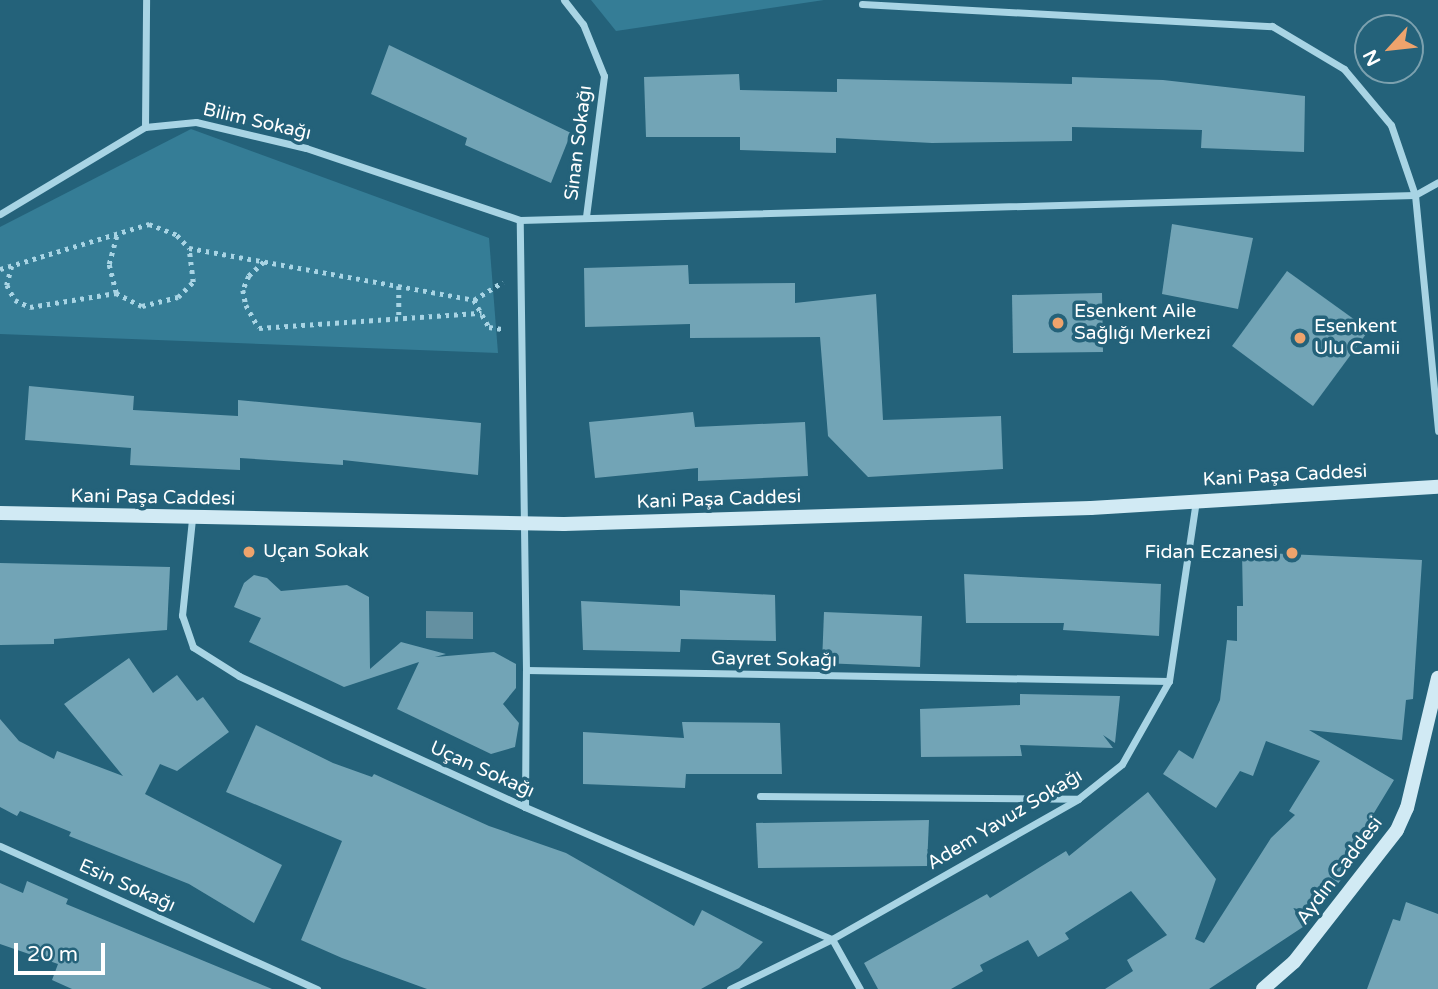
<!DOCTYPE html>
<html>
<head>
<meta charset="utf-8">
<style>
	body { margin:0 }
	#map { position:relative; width:1438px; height:989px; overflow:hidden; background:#24627a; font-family:"Varela Round",sans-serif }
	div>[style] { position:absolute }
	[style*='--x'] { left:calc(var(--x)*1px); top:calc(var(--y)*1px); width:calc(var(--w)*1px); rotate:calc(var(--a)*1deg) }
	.green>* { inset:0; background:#357d96 }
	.water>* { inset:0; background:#6490a1 }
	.building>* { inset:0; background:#72a4b6 }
	.path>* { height:4.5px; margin-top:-2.25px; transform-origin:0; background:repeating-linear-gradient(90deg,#a8d4e4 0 3.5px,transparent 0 8.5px) }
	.street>* { height:7px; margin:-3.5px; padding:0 3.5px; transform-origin:3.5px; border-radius:3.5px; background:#a8d4e4 }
	.secondary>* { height:14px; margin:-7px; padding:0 7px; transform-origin:7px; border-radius:7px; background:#d1eaf4 }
	.dots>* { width:19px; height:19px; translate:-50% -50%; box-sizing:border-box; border:4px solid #24627a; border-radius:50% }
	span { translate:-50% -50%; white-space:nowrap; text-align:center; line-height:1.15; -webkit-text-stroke:7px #24627a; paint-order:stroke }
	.street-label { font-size:19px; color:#fff }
	.poi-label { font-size:19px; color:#fff }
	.left { translate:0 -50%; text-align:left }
	.right { translate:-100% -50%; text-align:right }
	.north { position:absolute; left:1354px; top:14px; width:70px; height:70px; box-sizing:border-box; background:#24627a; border:2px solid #7ca1af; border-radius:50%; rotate:243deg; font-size:19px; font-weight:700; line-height:28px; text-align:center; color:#fff }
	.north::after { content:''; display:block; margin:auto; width:24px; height:32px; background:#eea36c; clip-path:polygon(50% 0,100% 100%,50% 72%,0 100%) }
	.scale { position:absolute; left:14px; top:943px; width:91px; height:32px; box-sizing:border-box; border:4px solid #fff; border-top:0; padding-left:9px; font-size:21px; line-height:24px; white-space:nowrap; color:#fff; -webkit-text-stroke:5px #24627a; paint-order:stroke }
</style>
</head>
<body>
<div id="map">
	<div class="green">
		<i style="clip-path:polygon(591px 0,824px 0,616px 31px)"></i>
		<i style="clip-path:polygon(191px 129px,489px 238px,498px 353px,0 334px,0 227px)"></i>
	</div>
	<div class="water">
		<i style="clip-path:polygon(426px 611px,473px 612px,473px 639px,426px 638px)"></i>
	</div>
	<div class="building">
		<i style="clip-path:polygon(389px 45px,571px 133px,551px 183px,465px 145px,467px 138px,371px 94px)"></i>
		<i style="clip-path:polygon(739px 74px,740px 90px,837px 92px,837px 79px,1072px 84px,1072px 77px,1163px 80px,1305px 96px,1304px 152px,1201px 148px,1202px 130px,1072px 127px,1072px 141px,932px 143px,836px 138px,836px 153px,740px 150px,740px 137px,646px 137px,644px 77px)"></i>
		<i style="clip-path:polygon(1172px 224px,1253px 238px,1238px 309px,1162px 294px)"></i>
		<i style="clip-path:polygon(688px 265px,689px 284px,795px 283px,795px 303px,876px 294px,883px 420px,1001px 416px,1003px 469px,868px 477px,828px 436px,820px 337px,690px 338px,690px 324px,585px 327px,584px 268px)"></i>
		<i style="clip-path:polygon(1287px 271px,1369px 330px,1313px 406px,1232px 346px)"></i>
		<i style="clip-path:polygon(1102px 293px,1103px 352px,1013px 353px,1012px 295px)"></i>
		<i style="clip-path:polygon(29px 386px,134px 396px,133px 410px,238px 416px,238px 400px,481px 423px,478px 475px,343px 460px,343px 465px,240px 458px,240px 470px,130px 465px,131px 448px,25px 440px)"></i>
		<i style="clip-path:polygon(693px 412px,695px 427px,805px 422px,808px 476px,698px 481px,698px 468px,595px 478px,589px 422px)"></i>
		<i style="clip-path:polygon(1242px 552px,1422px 560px,1413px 699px,1406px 700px,1402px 740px,1309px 730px,1394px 780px,1349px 854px,1357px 859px,1306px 925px,1209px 989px,1105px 989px,1133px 971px,1127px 960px,1167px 935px,1131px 891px,1065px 933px,1069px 939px,1038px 957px,1028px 940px,980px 965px,983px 971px,951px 989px,878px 989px,864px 963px,987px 894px,990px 898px,1066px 851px,1069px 856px,1148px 792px,1216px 879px,1195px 939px,1204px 943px,1271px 838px,1295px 815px,1289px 811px,1320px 761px,1266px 741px,1253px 776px,1240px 771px,1216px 808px,1163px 774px,1179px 750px,1193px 759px,1220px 700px,1227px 640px,1237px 641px,1237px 606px,1243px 606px)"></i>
		<i style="clip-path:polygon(0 563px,170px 567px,167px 630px,54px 639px,54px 644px,0 645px)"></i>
		<i style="clip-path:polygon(964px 574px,1161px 584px,1159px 636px,1063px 630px,1064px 623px,966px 623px)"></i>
		<i style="clip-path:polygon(254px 575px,267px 578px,281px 591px,347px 585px,369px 597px,370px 669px,401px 642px,446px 654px,435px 657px,494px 652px,516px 664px,516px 688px,503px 704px,519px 723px,515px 747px,491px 754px,397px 709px,419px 662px,344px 687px,249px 642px,261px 618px,234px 607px,244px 583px)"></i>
		<i style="clip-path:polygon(680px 590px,775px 595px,776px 641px,681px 639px,680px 652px,583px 650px,581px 601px,680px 606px)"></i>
		<i style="clip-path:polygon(824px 612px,922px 616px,920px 667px,822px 663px)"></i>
		<i style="clip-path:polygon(129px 658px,153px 693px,177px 675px,197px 701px,203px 697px,229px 732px,177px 771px,160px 764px,145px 794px,282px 865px,254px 923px,189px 884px,69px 836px,71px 832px,20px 811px,17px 816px,0 807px,0 719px,19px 741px,54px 759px,57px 751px,123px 776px,64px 704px)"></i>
		<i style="clip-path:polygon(1020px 694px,1120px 696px,1115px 743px,1103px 735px,1113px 748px,1020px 745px,1022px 756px,921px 757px,920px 709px,1020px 705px)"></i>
		<i style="clip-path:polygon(682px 722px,780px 723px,782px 774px,686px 774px,685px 788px,583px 784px,583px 732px,684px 738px)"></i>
		<i style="clip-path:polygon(256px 725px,333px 763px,372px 777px,374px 774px,489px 826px,566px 853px,694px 926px,702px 910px,763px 942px,739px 968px,701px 989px,427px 989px,342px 958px,301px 940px,342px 841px,226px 792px)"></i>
		<i style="clip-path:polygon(929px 820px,927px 866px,758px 868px,756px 823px)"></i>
		<i style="clip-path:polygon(27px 881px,68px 899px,66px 904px,272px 989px,72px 989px,52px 980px,58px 964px,0 944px,0 883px,23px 893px)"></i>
		<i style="clip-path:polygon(1406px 902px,1438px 914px,1438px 989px,1367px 989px,1393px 919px,1400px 921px)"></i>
	</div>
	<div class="path">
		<i style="--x:264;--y:262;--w:21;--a:137"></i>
		<i style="--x:249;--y:276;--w:15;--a:113"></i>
		<i style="--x:243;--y:290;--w:15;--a:79"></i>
		<i style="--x:246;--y:305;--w:26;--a:61"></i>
		<i style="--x:259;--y:328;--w:223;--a:-3.9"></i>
		<i style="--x:12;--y:266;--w:20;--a:105"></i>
		<i style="--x:7;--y:285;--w:17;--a:62"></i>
		<i style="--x:15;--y:300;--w:17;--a:25"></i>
		<i style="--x:30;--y:307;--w:87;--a:-9.2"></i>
		<i style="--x:116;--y:293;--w:30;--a:-104"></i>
		<i style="--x:109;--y:264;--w:30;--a:-75"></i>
		<i style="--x:0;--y:269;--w:156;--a:-16.8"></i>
		<i style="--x:149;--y:224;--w:30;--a:21"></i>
		<i style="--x:177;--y:235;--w:18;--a:47"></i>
		<i style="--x:189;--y:248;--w:290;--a:10.3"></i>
		<i style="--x:474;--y:300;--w:34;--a:-32"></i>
		<i style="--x:399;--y:286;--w:32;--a:90"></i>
		<i style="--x:116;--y:293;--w:29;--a:27"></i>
		<i style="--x:142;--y:306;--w:37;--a:-14"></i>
		<i style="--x:178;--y:297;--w:21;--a:-45"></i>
		<i style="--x:193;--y:282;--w:34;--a:-97"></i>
		<i style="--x:474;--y:300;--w:31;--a:61"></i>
		<i style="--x:489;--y:327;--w:13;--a:9"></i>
	</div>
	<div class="street">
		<i style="--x:564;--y:0;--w:31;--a:52"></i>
		<i style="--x:583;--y:24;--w:56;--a:68"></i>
		<i style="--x:604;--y:76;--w:141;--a:97.3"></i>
		<i style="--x:862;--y:4;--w:411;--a:3.1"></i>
		<i style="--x:1272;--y:26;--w:84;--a:30.8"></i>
		<i style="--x:1344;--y:69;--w:73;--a:50"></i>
		<i style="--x:1391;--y:125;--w:74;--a:71.1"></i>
		<i style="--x:1415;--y:195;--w:26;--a:-29"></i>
		<i style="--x:145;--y:127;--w:127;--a:-89.5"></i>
		<i style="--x:0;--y:214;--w:169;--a:-31"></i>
		<i style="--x:145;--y:127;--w:51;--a:-5.6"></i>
		<i style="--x:196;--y:122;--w:113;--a:13.3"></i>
		<i style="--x:306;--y:148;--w:226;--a:18.6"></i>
		<i style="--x:192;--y:519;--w:97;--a:95.9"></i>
		<i style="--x:182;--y:615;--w:34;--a:71"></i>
		<i style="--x:193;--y:647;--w:54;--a:32.2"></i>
		<i style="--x:239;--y:676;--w:315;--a:24.6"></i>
		<i style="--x:525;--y:807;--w:334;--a:23.3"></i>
		<i style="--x:832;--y:939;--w:57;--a:60.8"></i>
		<i style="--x:1169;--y:681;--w:643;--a:-179.02"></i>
		<i style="--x:526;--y:670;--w:450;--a:-90.8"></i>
		<i style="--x:520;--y:220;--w:895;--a:-1.6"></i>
		<i style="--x:1415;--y:195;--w:237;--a:84.4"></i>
		<i style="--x:760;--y:796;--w:318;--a:0.5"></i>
		<i style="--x:525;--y:807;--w:137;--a:-89.6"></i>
		<i style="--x:0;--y:846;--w:348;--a:24.3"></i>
		<i style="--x:730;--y:989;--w:114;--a:-26.1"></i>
		<i style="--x:832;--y:939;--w:283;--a:-29.6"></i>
		<i style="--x:1078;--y:799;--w:56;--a:-38.5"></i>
		<i style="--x:1122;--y:764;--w:95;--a:-60.5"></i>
		<i style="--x:1169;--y:681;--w:182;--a:-81.5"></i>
	</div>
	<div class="secondary">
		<i style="--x:0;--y:513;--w:564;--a:1.12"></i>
		<i style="--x:564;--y:524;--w:527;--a:-1.74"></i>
		<i style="--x:1091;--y:508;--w:348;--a:-3.5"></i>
		<i style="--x:1263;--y:989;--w:41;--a:-41.1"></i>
		<i style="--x:1294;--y:962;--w:167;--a:-52"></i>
		<i style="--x:1397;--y:830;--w:24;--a:-66"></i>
		<i style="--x:1407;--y:808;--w:134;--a:-76.6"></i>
	</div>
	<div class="dots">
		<i style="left:1058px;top:323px;background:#eea36c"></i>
		<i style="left:1300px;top:338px;background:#eea36c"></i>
		<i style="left:249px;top:552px;background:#eea36c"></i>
		<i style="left:1292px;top:553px;background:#eea36c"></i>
	</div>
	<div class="street-label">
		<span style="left:257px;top:122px;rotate:13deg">Bilim Sokağı</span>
		<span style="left:579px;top:143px;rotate:-83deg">Sinan Sokağı</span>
		<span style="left:1285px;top:476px;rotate:-3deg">Kani Paşa Caddesi</span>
		<span style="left:153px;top:498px;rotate:1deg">Kani Paşa Caddesi</span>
		<span style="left:719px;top:500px;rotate:-2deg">Kani Paşa Caddesi</span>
		<span style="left:774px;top:660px;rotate:1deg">Gayret Sokağı</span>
		<span style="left:482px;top:770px;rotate:24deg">Uçan Sokağı</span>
		<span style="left:1005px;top:820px;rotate:-31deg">Adem Yavuz Sokağı</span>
		<span style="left:1340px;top:871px;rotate:-53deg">Aydın Caddesi</span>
		<span style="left:127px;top:886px;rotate:24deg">Esin Sokağı</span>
	</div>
	<div class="poi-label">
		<span class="left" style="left:1074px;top:323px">Esenkent Aile<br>Sağlığı Merkezi</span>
		<span class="left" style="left:1314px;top:338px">Esenkent<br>Ulu Camii</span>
		<span class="left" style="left:263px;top:552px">Uçan Sokak</span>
		<span class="right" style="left:1278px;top:553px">Fidan Eczanesi</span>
	</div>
	<div class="north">N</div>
	<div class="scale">20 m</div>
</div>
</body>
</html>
